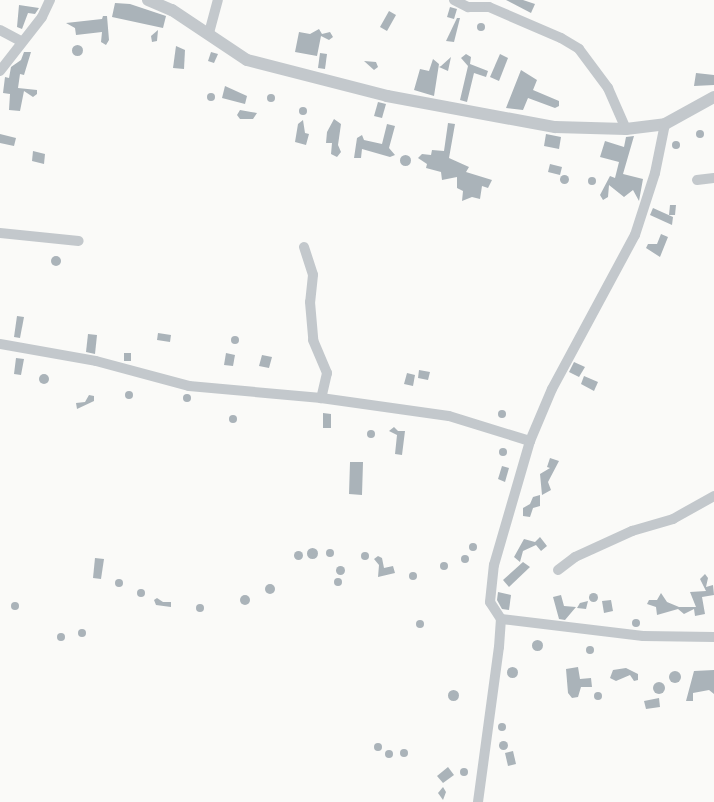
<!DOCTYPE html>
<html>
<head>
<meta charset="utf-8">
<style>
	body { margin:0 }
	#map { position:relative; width:714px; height:802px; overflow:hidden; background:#fafaf8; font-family:"Titillium Web",sans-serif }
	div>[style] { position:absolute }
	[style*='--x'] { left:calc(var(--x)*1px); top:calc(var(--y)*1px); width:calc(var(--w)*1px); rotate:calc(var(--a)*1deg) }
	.building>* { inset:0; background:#aab3b9 }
	.round { border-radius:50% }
	.minor>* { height:10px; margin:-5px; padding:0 5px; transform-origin:5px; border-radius:5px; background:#c3c8cc }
	.tertiary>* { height:12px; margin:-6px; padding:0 6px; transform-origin:6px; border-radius:6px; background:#c3c8cc }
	span { translate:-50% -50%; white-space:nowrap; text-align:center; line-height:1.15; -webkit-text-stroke:5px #fff; paint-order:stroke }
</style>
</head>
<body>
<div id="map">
	<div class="building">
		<i style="clip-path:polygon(506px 0,523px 0,535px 4px,531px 13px)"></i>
		<i style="clip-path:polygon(115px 3px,130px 4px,166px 16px,163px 28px,112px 17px)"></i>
		<i style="clip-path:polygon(19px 5px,39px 8px,35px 14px,28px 13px,22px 29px,17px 27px)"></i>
		<i style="clip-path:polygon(450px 7px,457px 9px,454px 19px,447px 17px)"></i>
		<i style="clip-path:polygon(389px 11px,396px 15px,387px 31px,380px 27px)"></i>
		<i style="clip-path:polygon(103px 16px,107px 16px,109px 40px,106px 45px,101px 42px,102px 32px,76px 35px,75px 28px,66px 23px,102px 19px)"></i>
		<i style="clip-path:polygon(457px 18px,460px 18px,454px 42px,446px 41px)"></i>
		<i class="round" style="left:477px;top:23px;width:8px;height:8px"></i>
		<i style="clip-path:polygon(319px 29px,322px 34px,330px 32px,333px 37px,329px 40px,321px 36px,317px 56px,295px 52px,299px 32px,310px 34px)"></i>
		<i style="clip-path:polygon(158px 30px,157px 41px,152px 42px,151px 36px)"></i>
		<i class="round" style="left:71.5px;top:44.5px;width:11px;height:11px"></i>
		<i style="clip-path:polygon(176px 46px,185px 50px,184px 69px,173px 68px)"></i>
		<i style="clip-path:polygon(24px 52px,31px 52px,24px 75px,20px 74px,18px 88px,37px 90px,37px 94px,33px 97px,24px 91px,20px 111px,9px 110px,10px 94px,3px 93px,5px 77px,9px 78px,11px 67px,21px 60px)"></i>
		<i style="clip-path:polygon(211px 52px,218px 54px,214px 63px,208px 61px)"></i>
		<i style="clip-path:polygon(320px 53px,327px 54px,325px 69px,318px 68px)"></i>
		<i style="clip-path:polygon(466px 54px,471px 57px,470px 64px,488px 71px,486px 77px,474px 73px,467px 102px,460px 100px,468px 66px,461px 58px)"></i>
		<i style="clip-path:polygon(500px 54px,508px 58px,499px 81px,490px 77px)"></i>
		<i style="clip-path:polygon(451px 57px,448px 71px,439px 67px,441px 66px)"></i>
		<i style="clip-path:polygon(433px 59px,439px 64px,434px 96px,414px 90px,420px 69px,429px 71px)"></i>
		<i style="clip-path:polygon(364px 61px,376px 62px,378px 67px,374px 70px)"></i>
		<i style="clip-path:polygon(521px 70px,537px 80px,533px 90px,559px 101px,559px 106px,555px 108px,528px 98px,523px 110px,506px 108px)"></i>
		<i style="clip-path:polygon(696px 73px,714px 75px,714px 85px,694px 86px)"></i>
		<i style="clip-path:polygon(225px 86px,247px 96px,245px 104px,222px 98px)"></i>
		<i class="round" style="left:207px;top:93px;width:8px;height:8px"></i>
		<i class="round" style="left:267px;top:94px;width:8px;height:8px"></i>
		<i style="clip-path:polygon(378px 102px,386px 104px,382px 118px,374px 116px)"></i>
		<i class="round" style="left:299px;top:107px;width:8px;height:8px"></i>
		<i style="clip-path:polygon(240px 110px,251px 112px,257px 113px,253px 119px,240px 119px,237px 115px)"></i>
		<i style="clip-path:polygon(334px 119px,341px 124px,338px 145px,341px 152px,337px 157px,331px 154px,332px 143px,326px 143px,327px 132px)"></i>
		<i style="clip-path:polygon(303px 120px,305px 133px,309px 134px,306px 145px,295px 142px,298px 124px)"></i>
		<i style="clip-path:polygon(448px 123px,455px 124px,449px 158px,469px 167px,466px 172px,492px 180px,488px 188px,482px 186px,480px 199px,472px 197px,462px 201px,463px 191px,457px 188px,457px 177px,442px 180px,441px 172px,426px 168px,427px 164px,418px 158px,422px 154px,431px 155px,432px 150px,444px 151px)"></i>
		<i style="clip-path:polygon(387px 124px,395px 126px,389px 148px,395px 155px,390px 157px,362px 149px,361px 158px,354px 158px,357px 138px,362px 135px,364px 140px,382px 144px)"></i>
		<i class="round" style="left:696px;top:130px;width:8px;height:8px"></i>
		<i style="clip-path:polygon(0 134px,16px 138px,14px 146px,0 143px)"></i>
		<i style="clip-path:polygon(546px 134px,561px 137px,559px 149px,544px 146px)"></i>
		<i style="clip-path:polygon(634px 136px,623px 174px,643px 179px,639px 201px,633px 190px,624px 197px,609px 185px,608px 197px,603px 200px,600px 195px,610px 176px,615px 178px,619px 162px,600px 157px,605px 141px,624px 147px,626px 137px)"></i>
		<i class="round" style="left:672px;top:141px;width:8px;height:8px"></i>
		<i style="clip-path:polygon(33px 151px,45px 154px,44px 164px,32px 161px)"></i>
		<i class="round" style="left:399.5px;top:154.5px;width:11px;height:11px"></i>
		<i style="clip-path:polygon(550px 164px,562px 167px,560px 175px,548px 172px)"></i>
		<i class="round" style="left:559.5px;top:174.5px;width:9px;height:9px"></i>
		<i class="round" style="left:588px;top:177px;width:8px;height:8px"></i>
		<i style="clip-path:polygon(670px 205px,676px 205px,675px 215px,669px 215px)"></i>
		<i style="clip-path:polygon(653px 208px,673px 217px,672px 225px,650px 215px)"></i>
		<i style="clip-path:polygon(661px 234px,668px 237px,660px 257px,646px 248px,648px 244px,657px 244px)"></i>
		<i class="round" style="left:51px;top:256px;width:10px;height:10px"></i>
		<i style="clip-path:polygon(17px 316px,24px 317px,20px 338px,14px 337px)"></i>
		<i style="clip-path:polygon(158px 333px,171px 335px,170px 342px,157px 340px)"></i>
		<i style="clip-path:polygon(88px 334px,97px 335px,95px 354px,86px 352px)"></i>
		<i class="round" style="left:231px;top:336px;width:8px;height:8px"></i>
		<i style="clip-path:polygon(124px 353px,131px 353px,131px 361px,124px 361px)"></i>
		<i style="clip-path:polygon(226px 353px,235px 355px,233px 366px,224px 365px)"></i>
		<i style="clip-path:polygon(262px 355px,272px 357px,269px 368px,259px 366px)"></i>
		<i style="clip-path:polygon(16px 358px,24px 359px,21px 375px,14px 374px)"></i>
		<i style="clip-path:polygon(574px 362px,585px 367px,579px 377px,569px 372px)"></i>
		<i style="clip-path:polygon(419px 370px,430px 372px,428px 380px,418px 378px)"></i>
		<i style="clip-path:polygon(407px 373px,415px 375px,413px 386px,404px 384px)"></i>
		<i class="round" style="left:39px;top:374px;width:10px;height:10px"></i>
		<i style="clip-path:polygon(584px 376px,598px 382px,594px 391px,581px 384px)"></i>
		<i class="round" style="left:125px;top:391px;width:8px;height:8px"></i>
		<i class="round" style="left:183px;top:394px;width:8px;height:8px"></i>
		<i style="clip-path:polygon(89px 395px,94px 396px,94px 401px,77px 409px,76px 403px,85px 402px)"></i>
		<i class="round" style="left:498px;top:410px;width:8px;height:8px"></i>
		<i style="clip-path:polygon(323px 413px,331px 414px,331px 428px,323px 428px)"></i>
		<i class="round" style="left:229px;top:415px;width:8px;height:8px"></i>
		<i style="clip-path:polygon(394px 427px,398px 431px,405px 431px,402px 455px,395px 454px,397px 435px,389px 431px)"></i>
		<i class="round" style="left:367px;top:430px;width:8px;height:8px"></i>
		<i class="round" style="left:499px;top:448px;width:8px;height:8px"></i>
		<i style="clip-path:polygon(550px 458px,559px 461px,548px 482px,551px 490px,542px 495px,540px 474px,550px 468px,547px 467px)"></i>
		<i style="clip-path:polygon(350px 462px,363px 462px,362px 495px,349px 494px)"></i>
		<i style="clip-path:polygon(502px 466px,509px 468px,505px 482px,498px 479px)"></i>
		<i style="clip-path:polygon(540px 495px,540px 506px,533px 508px,530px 517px,523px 516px,523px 508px,530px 504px,533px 497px)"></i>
		<i style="clip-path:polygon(540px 537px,547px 546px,541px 551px,536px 545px,523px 551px,520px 562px,514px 557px,524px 539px,535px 542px)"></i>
		<i class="round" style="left:469px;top:543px;width:8px;height:8px"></i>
		<i class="round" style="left:306.5px;top:547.5px;width:11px;height:11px"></i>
		<i class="round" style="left:326px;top:549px;width:8px;height:8px"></i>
		<i class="round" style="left:293.5px;top:550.5px;width:9px;height:9px"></i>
		<i class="round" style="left:361px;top:552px;width:8px;height:8px"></i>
		<i class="round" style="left:461px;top:555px;width:8px;height:8px"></i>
		<i style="clip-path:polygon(378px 556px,382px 558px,384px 568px,393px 566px,395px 573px,378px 577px,379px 565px,374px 559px)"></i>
		<i style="clip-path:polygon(95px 558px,104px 559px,101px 579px,93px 578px)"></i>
		<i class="round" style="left:440px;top:562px;width:8px;height:8px"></i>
		<i style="clip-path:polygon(523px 562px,530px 567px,509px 587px,503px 580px)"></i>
		<i class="round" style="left:335.5px;top:565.5px;width:9px;height:9px"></i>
		<i class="round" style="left:409px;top:572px;width:8px;height:8px"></i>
		<i style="clip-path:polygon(705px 574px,708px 578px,706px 587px,713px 585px,714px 595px,702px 597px,705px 614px,695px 616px,694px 609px,684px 614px,678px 609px,657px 615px,656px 607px,647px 604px,649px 600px,657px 600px,661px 593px,667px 602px,679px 607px,696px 607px,690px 592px,706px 591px,700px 579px)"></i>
		<i class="round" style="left:334px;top:578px;width:8px;height:8px"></i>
		<i class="round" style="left:115px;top:579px;width:8px;height:8px"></i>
		<i class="round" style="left:265px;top:584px;width:10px;height:10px"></i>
		<i class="round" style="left:137px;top:589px;width:8px;height:8px"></i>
		<i style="clip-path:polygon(498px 592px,511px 595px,509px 610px,502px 609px,497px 600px)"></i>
		<i class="round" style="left:588.5px;top:592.5px;width:9px;height:9px"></i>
		<i class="round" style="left:240px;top:595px;width:10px;height:10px"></i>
		<i style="clip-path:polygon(561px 595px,564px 606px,576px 607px,565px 620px,559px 619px,553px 597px)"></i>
		<i style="clip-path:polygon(157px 598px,163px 602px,171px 602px,171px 607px,156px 605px,154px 600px)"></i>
		<i style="clip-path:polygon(611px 600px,613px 611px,604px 613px,602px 601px)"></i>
		<i style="clip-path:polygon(588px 601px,586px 609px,577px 608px,580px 603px)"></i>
		<i class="round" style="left:11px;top:602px;width:8px;height:8px"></i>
		<i class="round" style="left:196px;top:604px;width:8px;height:8px"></i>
		<i class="round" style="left:632px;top:619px;width:8px;height:8px"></i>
		<i class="round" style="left:416px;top:620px;width:8px;height:8px"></i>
		<i class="round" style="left:78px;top:629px;width:8px;height:8px"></i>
		<i class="round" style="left:57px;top:633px;width:8px;height:8px"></i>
		<i class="round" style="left:531.5px;top:639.5px;width:11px;height:11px"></i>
		<i class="round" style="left:586px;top:646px;width:8px;height:8px"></i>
		<i class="round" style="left:506.5px;top:666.5px;width:11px;height:11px"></i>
		<i style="clip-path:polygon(578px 667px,580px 679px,591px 678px,592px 687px,581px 687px,578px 697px,572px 698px,568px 693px,566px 669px)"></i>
		<i style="clip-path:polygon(626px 668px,638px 674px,638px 680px,634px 681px,630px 675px,616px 681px,610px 678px,613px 670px)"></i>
		<i style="clip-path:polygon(714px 670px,714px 694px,709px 690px,693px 693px,693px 701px,686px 701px,694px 671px)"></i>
		<i class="round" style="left:669px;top:671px;width:12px;height:12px"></i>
		<i class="round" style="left:653px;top:682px;width:12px;height:12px"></i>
		<i class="round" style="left:447.5px;top:689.5px;width:11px;height:11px"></i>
		<i class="round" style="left:594px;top:692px;width:8px;height:8px"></i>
		<i style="clip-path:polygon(659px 698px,660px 707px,646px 709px,644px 701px)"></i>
		<i class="round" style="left:498px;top:723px;width:8px;height:8px"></i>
		<i class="round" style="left:498.5px;top:740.5px;width:9px;height:9px"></i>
		<i class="round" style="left:374px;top:743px;width:8px;height:8px"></i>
		<i class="round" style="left:400px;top:749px;width:8px;height:8px"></i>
		<i class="round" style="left:385px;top:750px;width:8px;height:8px"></i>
		<i style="clip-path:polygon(513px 751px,516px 764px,508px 766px,505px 753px)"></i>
		<i style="clip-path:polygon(448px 767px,454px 775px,443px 783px,437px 776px)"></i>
		<i class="round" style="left:460px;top:768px;width:8px;height:8px"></i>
		<i style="clip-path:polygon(443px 787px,446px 792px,443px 800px,438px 793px)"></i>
	</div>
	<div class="minor">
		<i style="--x:454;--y:0;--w:16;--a:27"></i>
		<i style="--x:468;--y:7;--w:21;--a:0"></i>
		<i style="--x:489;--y:7;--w:78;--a:23.3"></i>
		<i style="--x:561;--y:38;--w:21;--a:31"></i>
		<i style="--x:579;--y:49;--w:49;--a:53.4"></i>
		<i style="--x:608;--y:88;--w:45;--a:66.3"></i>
		<i style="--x:0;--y:30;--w:24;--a:28"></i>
		<i style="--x:209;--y:33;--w:34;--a:-75"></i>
		<i style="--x:0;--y:71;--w:68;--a:-52.1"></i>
		<i style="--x:42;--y:17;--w:19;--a:-65"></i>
		<i style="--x:697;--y:180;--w:17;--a:-7"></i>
		<i style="--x:0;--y:233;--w:79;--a:5.8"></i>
		<i style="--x:304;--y:247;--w:29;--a:72"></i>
		<i style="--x:313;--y:275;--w:27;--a:96"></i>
		<i style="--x:310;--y:302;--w:38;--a:85"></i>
		<i style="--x:313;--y:340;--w:36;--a:67"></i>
		<i style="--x:327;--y:373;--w:26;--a:103"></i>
		<i style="--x:0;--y:344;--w:97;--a:10"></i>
		<i style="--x:96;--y:361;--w:96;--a:15"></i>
		<i style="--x:189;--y:386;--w:133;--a:5.2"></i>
		<i style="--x:321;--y:398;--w:129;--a:8"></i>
		<i style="--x:449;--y:416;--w:85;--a:17.2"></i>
		<i style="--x:558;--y:570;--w:21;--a:-37"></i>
		<i style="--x:575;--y:557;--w:63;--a:-24.5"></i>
		<i style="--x:632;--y:531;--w:43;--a:-16.3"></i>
		<i style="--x:673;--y:519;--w:47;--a:-29.3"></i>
		<i style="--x:501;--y:619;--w:143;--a:6.8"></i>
		<i style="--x:643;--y:636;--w:71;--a:0.8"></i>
		<i style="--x:478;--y:802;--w:156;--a:-82.3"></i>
		<i style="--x:499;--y:647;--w:28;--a:-86"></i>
		<i style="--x:501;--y:619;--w:20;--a:-123"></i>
		<i style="--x:490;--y:602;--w:37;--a:-84"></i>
		<i style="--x:494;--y:565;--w:129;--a:-73.8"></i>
		<i style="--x:530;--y:441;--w:56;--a:-67.1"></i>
		<i style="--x:552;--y:389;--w:175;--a:-61.7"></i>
		<i style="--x:635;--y:235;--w:65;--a:-72.1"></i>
		<i style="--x:655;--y:173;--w:50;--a:-78.5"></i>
	</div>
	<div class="tertiary">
		<i style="--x:148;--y:0;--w:26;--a:23"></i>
		<i style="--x:172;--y:10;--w:90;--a:33.7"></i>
		<i style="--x:247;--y:60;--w:145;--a:14.4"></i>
		<i style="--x:387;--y:96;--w:171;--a:10.5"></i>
		<i style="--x:555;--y:127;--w:71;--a:1.6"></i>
		<i style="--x:626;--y:129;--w:39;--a:-7"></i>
		<i style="--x:665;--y:124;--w:56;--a:-28.9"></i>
	</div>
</div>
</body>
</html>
